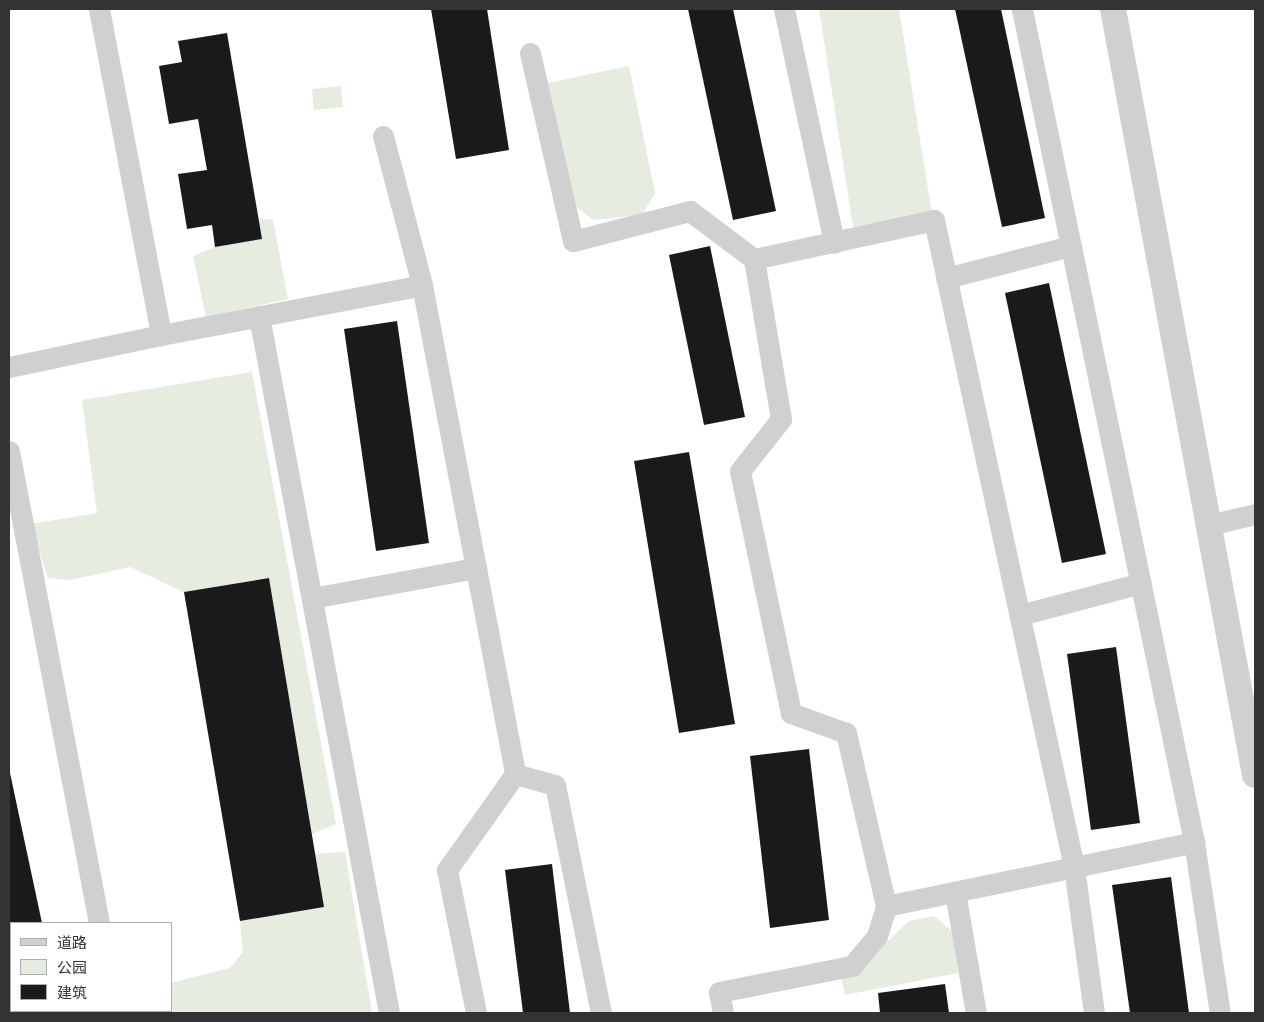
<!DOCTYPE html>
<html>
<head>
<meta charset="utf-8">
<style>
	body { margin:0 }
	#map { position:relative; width:1264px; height:1022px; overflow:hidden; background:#fff; font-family:Mulish,"Noto Sans SC",sans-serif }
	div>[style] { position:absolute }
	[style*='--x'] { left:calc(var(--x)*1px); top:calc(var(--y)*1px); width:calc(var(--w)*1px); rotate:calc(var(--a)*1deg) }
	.green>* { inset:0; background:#e6ecdf }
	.building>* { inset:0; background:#1a1a1a }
	.minor>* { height:21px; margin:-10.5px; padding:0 10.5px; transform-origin:10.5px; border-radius:10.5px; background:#d0d0d0 }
	.tertiary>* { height:26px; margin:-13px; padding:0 13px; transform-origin:13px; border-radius:13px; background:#d0d0d0 }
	span { translate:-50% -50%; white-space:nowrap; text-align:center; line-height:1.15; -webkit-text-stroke:5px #fff; paint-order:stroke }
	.frame { position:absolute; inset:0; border:10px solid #333; pointer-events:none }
	.legend { position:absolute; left:10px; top:922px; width:162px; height:90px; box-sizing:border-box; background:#fff; border:1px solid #adadad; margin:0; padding:6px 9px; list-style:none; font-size:15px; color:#333 }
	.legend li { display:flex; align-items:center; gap:10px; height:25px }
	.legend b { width:25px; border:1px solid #adadad }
</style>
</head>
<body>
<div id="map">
	<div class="green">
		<i style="clip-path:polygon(819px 9px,899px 9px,932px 214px,853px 227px)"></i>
		<i style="clip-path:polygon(629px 66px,655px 193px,642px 215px,593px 220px,573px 204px,548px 83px)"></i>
		<i style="clip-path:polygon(341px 86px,343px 107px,314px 110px,312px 89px)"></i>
		<i style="clip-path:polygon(258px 218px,273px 220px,288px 299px,206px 317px,193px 256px,215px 247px,261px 239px)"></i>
		<i style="clip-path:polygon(252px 372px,336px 824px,312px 834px,269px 578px,184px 592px,130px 567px,70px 580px,48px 578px,31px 524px,97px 513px,82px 400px)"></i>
		<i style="clip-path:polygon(345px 852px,372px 1013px,136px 1013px,136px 1011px,171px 1011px,171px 983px,230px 968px,243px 952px,240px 921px,324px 907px,315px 854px)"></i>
		<i style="clip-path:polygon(934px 916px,953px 932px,958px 973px,845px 995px,841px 978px,864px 969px,884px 945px,909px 921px)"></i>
	</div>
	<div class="building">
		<i style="clip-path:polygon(431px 9px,487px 9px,509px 150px,456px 159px)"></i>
		<i style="clip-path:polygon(688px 9px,733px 9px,776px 211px,733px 220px)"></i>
		<i style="clip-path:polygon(955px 9px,1001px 9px,1045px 218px,1002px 227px)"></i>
		<i style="clip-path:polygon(227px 33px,262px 239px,215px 247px,212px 225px,187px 229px,178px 174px,207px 170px,198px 119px,169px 124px,159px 66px,182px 62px,178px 41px)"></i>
		<i style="clip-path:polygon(710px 246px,745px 417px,704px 425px,669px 255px)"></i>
		<i style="clip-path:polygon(1049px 283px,1106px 554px,1062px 563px,1005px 293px)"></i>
		<i style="clip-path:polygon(397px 321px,429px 543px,376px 551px,344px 329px)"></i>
		<i style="clip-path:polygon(689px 452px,735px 724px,679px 733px,634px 461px)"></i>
		<i style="clip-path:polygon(269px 578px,324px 907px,240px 921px,184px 592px)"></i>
		<i style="clip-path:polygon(1116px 647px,1140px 823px,1091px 830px,1067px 654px)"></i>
		<i style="clip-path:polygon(809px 749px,829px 920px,770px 928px,750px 756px)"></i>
		<i style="clip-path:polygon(10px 773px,42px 923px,11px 923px,11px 1011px,61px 1011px,62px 1013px,9px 1013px)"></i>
		<i style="clip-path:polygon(552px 864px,570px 1013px,523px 1013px,505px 870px)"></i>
		<i style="clip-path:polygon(1171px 877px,1189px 1013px,1130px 1013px,1112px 885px)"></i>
		<i style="clip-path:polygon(945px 984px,949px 1013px,880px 1013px,878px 993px)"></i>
	</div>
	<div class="minor">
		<i style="--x:99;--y:9;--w:332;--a:79.2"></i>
		<i style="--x:161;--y:335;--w:266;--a:-10.8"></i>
		<i style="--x:422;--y:285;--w:498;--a:79.2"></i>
		<i style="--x:515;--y:774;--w:118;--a:125.3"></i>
		<i style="--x:447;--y:870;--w:146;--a:78.5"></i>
		<i style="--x:784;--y:9;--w:239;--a:77.9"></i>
		<i style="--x:530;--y:53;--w:193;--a:77.1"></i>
		<i style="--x:573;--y:241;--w:121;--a:-14.4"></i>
		<i style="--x:690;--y:211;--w:80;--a:36.9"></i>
		<i style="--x:754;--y:259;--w:184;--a:-12.2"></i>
		<i style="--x:934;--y:220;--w:662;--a:77.79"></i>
		<i style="--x:1074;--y:867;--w:147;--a:82.2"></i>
		<i style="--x:383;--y:136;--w:154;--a:75.3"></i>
		<i style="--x:946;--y:278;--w:129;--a:-14.4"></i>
		<i style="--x:259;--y:316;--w:709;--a:79.43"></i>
		<i style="--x:9;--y:367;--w:155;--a:-11.9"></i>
		<i style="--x:9;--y:451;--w:481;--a:79.2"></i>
		<i style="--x:1209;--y:525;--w:47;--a:-13.4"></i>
		<i style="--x:312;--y:598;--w:167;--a:-10.4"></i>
		<i style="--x:1020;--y:615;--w:125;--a:-14.8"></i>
		<i style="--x:515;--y:774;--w:41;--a:15.4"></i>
		<i style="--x:555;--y:785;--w:233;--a:78.6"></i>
		<i style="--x:1194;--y:842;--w:173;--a:81.4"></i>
		<i style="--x:955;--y:892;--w:123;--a:80.2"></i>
		<i style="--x:886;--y:906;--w:315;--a:-11.7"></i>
		<i style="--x:1194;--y:842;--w:851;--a:-101.67"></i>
		<i style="--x:116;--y:1011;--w:2;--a:63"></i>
		<i style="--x:723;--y:1013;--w:21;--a:-101"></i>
		<i style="--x:719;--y:992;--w:136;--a:-11.1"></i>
		<i style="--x:852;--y:966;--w:39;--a:-50"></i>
		<i style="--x:877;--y:936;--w:31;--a:-73"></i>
		<i style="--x:886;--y:906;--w:178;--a:-103"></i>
		<i style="--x:846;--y:733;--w:59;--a:-160"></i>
		<i style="--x:791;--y:713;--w:247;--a:-101.9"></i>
		<i style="--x:740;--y:471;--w:66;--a:-51.7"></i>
		<i style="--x:781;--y:419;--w:162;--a:-99.6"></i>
	</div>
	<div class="tertiary">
		<i style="--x:1113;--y:9;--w:779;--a:79.5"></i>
	</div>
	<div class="frame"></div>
	<ul class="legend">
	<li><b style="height:6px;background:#d0d0d0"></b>道路</li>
	<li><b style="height:14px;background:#e6ecdf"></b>公园</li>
	<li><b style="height:14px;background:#1a1a1a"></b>建筑</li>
	</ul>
</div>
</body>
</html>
